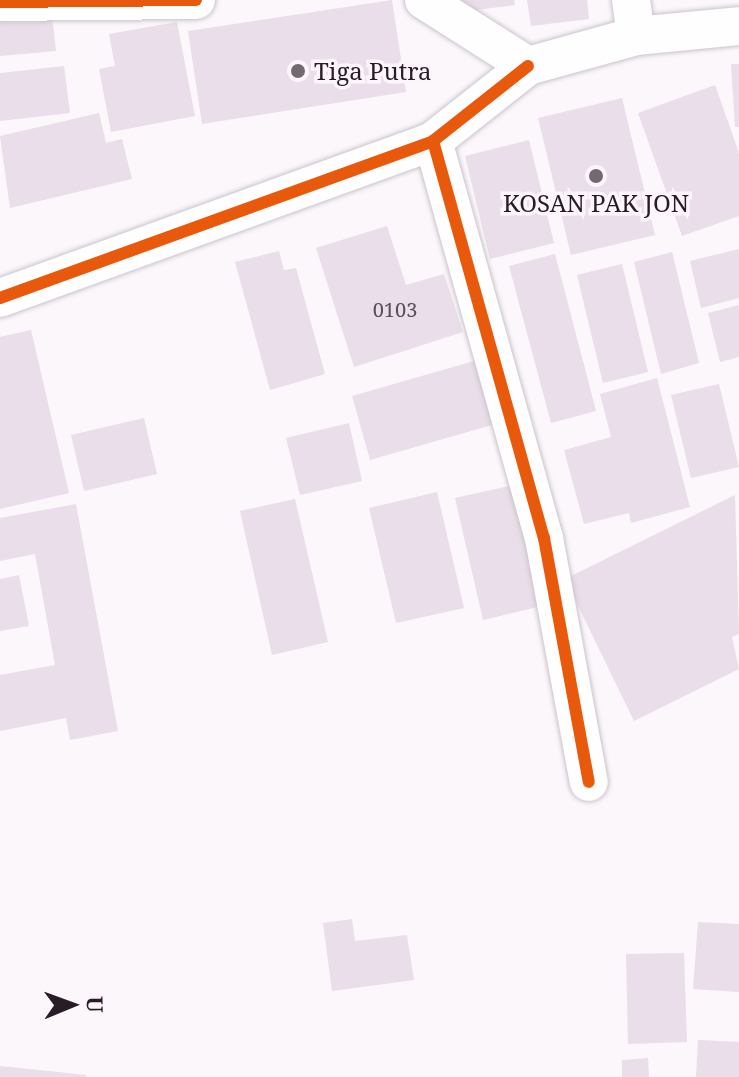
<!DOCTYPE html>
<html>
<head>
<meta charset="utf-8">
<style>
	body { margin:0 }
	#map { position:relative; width:739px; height:1077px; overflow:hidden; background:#fbf7fb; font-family:"Noto Serif",serif }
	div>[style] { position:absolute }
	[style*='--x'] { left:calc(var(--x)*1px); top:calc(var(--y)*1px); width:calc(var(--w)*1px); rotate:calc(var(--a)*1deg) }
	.building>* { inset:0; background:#e9dee9 }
	.roads { filter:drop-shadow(0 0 2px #cbc4cb) drop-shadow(0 0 2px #cbc4cb) }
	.street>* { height:38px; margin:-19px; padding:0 19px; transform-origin:19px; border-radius:19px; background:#fefefe }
	.cycleway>* { height:12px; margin:-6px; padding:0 6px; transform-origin:6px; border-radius:6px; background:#e8590c }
	.dots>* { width:22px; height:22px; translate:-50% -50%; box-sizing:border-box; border:4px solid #fcf6fc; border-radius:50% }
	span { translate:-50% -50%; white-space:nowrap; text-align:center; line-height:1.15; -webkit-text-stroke:7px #fcf6fc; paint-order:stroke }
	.number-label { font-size:20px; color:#584d58 }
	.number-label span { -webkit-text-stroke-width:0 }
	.poi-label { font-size:24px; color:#281d27 }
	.left { translate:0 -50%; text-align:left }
	.north { position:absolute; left:32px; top:965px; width:80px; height:80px; -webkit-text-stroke:6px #fcf6fc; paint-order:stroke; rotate:89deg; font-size:22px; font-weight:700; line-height:32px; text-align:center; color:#281d27 }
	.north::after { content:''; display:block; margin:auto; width:28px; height:36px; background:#281d27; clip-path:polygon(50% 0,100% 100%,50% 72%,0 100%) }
</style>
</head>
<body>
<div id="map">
	<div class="building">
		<i style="clip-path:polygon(392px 0,406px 92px,202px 124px,188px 31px)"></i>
		<i style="clip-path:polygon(459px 0,514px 0,515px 5px,460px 12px)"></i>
		<i style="clip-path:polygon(527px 0,587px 0,589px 19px,531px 26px)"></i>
		<i style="clip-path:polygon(51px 8px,56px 51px,0 56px,0 14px)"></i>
		<i style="clip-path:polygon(177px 22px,195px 116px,111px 132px,99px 69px,115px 66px,109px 34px)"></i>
		<i style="clip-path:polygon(731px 64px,739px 64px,739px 127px,735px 127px)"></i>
		<i style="clip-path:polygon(64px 66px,70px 113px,0 121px,0 73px)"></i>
		<i style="clip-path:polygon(715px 85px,739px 153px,739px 216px,682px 236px,638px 113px)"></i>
		<i style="clip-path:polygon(622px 98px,655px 235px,571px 255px,538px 118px)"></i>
		<i style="clip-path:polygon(99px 113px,106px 143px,122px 139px,132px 179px,10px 208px,0 136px)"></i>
		<i style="clip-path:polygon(529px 140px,554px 243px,490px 259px,465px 156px)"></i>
		<i style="clip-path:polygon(387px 226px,406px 285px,444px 274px,463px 332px,354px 367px,316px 248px)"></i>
		<i style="clip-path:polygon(739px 249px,739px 298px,701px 308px,690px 261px)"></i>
		<i style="clip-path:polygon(279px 251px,284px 270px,296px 268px,325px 374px,270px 390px,235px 262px)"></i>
		<i style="clip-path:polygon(672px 252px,699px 363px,661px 374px,634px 262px)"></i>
		<i style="clip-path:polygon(555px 254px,596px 411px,551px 423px,509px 266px)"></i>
		<i style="clip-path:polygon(622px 264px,648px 372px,603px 383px,577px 275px)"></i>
		<i style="clip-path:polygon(739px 305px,739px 357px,720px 362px,708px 313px)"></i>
		<i style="clip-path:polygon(31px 330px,69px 493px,0 509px,0 337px)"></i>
		<i style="clip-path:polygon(481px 359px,499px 423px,370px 460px,352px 396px)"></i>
		<i style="clip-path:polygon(657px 378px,690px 507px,631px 523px,629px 513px,584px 524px,564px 450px,611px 437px,600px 394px)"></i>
		<i style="clip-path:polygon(719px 384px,739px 467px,691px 478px,671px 395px)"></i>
		<i style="clip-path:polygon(144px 418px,157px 474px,84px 491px,71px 435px)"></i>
		<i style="clip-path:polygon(349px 423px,362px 481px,300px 495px,286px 438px)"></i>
		<i style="clip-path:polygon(522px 483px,550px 604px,483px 620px,455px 498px)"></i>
		<i style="clip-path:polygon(437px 492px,464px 608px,396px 623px,369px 508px)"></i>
		<i style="clip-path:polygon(735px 495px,739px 634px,732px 637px,739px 669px,634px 721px,565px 579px)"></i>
		<i style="clip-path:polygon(295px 499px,328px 642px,272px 655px,240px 511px)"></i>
		<i style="clip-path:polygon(76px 504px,118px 731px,70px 740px,66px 718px,0 731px,0 675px,55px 665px,35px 554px,0 561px,0 518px)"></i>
		<i style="clip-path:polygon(19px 575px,29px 626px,0 631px,0 579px)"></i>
		<i style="clip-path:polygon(352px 919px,355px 941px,407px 935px,414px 980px,332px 991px,323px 923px)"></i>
		<i style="clip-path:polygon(698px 922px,739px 924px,739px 992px,693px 989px)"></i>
		<i style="clip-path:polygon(684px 953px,687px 1042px,628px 1044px,626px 954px)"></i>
		<i style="clip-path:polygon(698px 1040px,739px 1042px,739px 1077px,696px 1077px)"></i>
		<i style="clip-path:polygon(648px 1058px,649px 1077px,622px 1077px,622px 1060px)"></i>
		<i style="clip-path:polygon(0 1066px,86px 1075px,86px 1077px,0 1077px)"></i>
	</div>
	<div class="roads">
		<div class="street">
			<i style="--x:424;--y:0;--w:123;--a:32.4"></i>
			<i style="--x:528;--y:66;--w:112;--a:-15.5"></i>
			<i style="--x:636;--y:36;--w:103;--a:-5.5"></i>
			<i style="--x:631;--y:0;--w:36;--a:82"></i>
			<i style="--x:0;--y:2;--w:196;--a:-0.6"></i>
			<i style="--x:433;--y:141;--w:412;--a:74.4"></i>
			<i style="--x:544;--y:538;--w:248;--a:79.6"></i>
			<i style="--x:0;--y:298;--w:461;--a:-19.9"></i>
			<i style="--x:433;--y:141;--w:121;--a:-38.3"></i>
		</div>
	</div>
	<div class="cycleway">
		<i style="--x:0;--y:2;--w:196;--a:-0.6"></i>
		<i style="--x:433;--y:141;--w:412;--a:74.4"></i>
		<i style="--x:544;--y:538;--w:248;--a:79.6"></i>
		<i style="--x:0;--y:298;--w:461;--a:-19.9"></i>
		<i style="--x:433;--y:141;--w:121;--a:-38.3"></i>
	</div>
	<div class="dots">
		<i style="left:298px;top:71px;background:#726971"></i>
		<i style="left:596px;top:176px;background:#726971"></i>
	</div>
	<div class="number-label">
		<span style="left:395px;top:309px">0103</span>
	</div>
	<div class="poi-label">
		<span class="left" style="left:314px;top:71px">Tiga Putra</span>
		<span style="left:596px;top:203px">KOSAN PAK JON</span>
	</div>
	<div class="north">U</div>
</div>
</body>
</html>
